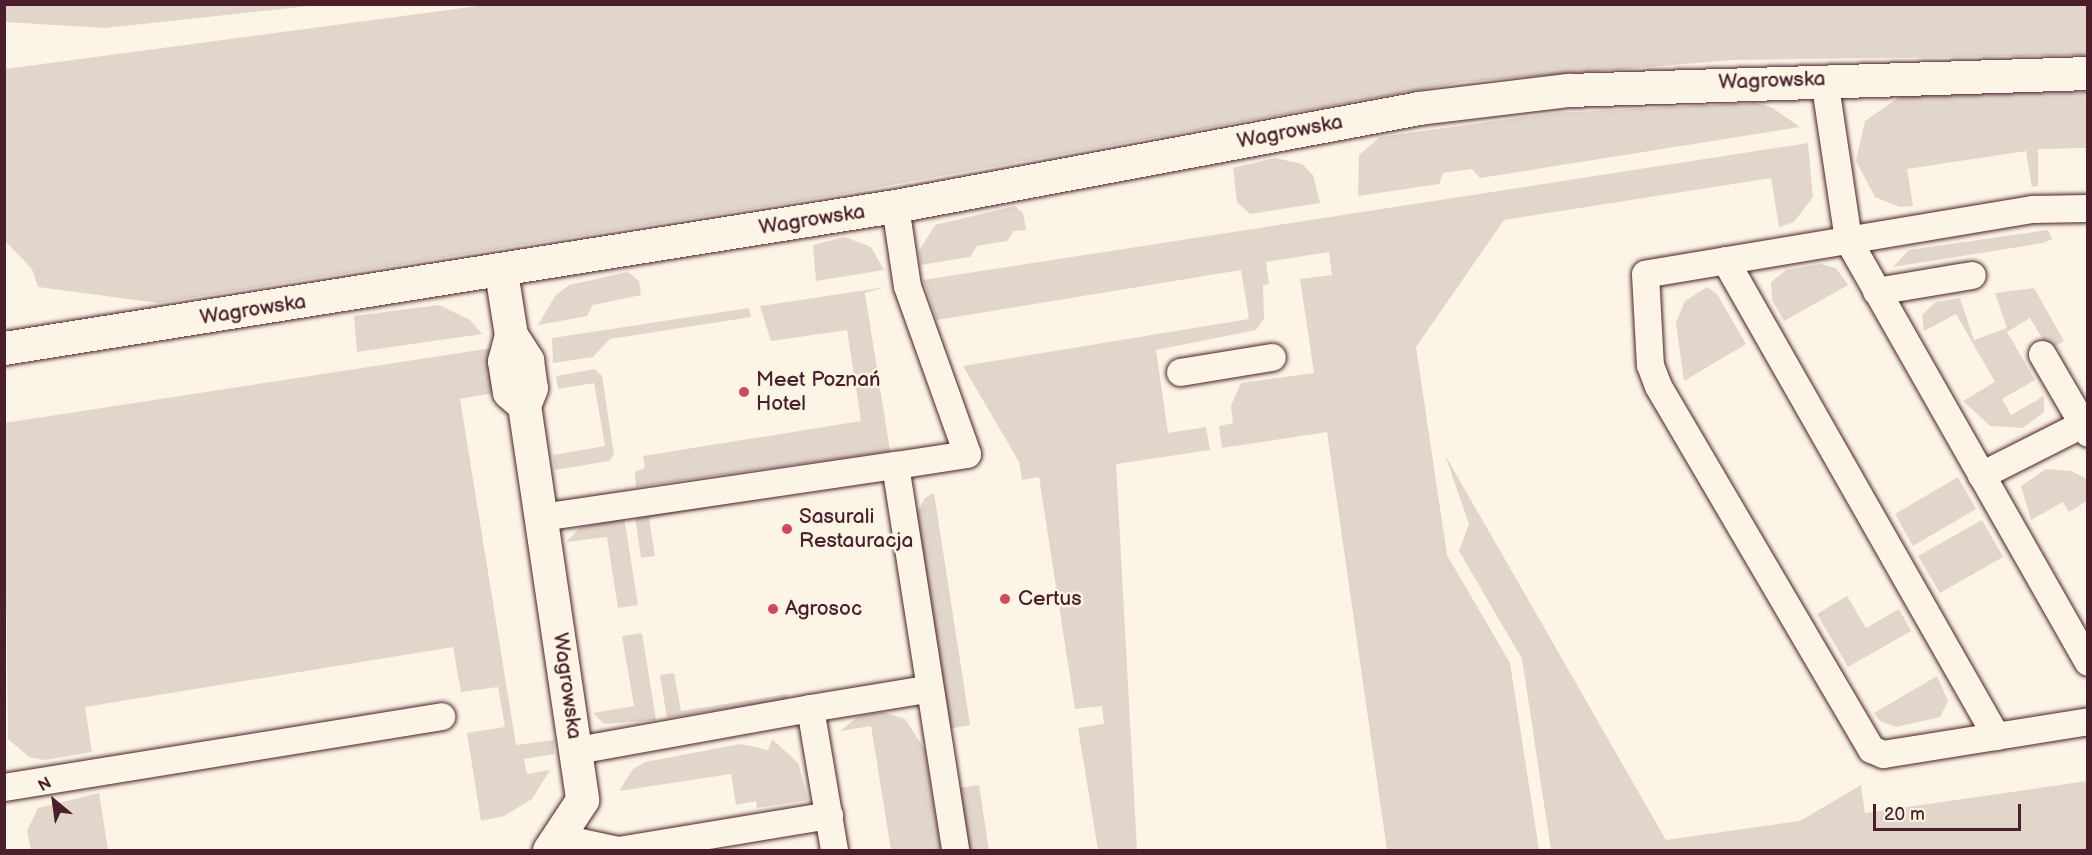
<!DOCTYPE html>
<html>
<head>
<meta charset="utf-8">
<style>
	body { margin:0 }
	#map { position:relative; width:2092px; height:855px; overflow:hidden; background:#fcf5e5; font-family:"Balsamiq Sans",sans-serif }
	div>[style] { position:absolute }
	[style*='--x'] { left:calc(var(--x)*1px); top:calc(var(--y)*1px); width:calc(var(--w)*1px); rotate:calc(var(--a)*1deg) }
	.green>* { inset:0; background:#e2d5ca }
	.roads { filter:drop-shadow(0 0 2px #4a1f2b) drop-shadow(0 0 2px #4a1f2b) }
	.lane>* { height:27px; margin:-13.5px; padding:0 13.5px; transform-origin:13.5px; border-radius:13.5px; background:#fcf5e5 }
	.street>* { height:33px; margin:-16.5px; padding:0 16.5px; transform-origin:16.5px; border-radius:16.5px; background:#fcf5e5 }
	.dots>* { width:16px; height:16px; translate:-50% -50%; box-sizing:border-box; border:3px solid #fcf5e5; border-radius:50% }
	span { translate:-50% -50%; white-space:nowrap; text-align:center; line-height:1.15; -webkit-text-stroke:5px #fcf5e5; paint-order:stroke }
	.street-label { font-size:21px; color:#4a1f2b }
	.poi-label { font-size:21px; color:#4a1f2b }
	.left { translate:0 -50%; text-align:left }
	.frame { position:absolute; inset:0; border:6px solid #4a1f2b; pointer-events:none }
	.north { position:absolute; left:24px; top:771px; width:60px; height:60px; -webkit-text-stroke:4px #fcf5e5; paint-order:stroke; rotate:331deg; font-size:16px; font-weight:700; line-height:24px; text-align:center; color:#4a1f2b }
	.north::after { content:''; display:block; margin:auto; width:21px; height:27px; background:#4a1f2b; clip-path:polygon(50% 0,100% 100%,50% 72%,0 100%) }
	.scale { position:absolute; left:1873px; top:804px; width:148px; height:27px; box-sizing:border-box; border:3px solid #4a1f2b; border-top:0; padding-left:8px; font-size:18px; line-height:21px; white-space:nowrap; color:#4a1f2b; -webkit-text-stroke:4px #fcf5e5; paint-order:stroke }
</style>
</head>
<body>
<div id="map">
	<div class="green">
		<i style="clip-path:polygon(493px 4px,2087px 4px,2088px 55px,1733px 60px,1462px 82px,831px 196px,158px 303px,38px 287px,32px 269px,5px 241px,5px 69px)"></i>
		<i style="clip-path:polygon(4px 5px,5px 4px,319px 5px,105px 28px,5px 22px)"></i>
		<i style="clip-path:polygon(2087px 92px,2087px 148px,2038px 149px,2038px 186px,2032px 187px,2026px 151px,1907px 169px,1913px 206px,1900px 207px,1875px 197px,1856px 161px,1865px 121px,1905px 93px)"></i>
		<i style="clip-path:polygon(1754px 103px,1771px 107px,1800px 127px,1480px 178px,1472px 169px,1443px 173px,1439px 184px,1358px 196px,1359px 155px,1380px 137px,1554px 113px)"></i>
		<i style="clip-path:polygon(1808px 143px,1813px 197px,1794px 222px,1779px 227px,1771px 178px,1504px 220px,1416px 347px,1447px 555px,1510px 663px,1539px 850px,1387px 850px,1327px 432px,1222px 448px,1219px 426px,1233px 423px,1231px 406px,1241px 383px,1314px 373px,1300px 279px,1332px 275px,1329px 252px,1266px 262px,1269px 284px,1263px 285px,1264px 319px,1256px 330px,1156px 350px,1168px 433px,1206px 427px,1210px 450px,1116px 464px,1137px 850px,1098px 850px,1078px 728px,1104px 724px,1102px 706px,1075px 709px,1039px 477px,1022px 480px,1019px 462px,963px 366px,1249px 319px,1241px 270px,937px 320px,923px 280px)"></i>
		<i style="clip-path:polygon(1275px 158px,1302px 164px,1313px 175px,1320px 203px,1250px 214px,1237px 202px,1233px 168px)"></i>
		<i style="clip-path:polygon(1015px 206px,1023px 213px,1026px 230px,1014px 231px,1007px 241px,977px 246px,970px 257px,921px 265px,919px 251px,935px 225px)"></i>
		<i style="clip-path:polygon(2048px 230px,2052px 239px,2043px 243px,1893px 267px,1909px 250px)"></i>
		<i style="clip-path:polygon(845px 237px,871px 247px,884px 270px,816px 281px,813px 245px)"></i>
		<i style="clip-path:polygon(1820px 264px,1836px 268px,1848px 285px,1784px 321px,1772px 300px,1771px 282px,1786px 270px)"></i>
		<i style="clip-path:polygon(628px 272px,639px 281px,641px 295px,593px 305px,587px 316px,538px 325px,555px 296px,569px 285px)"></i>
		<i style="clip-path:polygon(886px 287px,865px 293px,890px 451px,636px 487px,635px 472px,645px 468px,643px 456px,861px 421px,847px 330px,771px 341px,760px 306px)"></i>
		<i style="clip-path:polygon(1707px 287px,1717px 294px,1746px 344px,1684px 381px,1676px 323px,1685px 301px)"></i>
		<i style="clip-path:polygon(2034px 288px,2064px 341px,2049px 350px,2030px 318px,2007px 332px,2035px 380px,2002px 399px,2011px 415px,2044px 396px,2044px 412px,2023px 428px,1990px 426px,1963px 401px,1995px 382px,1956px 314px,1924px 331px,1922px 315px,1936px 302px,1960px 298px,1974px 340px,2007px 328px,1995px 293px)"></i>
		<i style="clip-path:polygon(439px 305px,470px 320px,482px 334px,357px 352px,354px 316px)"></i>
		<i style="clip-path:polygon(749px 308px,751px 317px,610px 339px,593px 357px,553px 363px,552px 338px)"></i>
		<i style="clip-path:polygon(492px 348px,499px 392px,460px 399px,516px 745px,554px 740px,554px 754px,524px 759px,527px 774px,550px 770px,532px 799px,504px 816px,481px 821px,467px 733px,505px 727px,498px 687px,461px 692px,453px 647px,85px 707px,92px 752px,44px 760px,29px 757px,8px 739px,4px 423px)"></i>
		<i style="clip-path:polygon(595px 369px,602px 376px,614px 455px,609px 461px,555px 470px,553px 455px,605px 446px,594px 383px,558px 389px,556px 376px)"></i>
		<i style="clip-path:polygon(1445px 455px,1666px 840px,1800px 821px,1861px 785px,1865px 813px,2087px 781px,2087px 850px,1551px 850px,1522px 659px,1459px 551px,1469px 524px)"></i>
		<i style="clip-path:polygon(2046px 469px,2071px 471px,2087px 479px,2087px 501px,2069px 512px,2063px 502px,2031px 520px,2021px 486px)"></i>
		<i style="clip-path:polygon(1958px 477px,1976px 509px,1913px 546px,1895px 514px)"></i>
		<i style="clip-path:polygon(934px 493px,970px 725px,949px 729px,916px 515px,925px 498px)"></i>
		<i style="clip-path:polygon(755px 496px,756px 500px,649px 518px,655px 556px,641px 558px,635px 516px)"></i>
		<i style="clip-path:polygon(624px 517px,638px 605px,618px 608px,607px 537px,566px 542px,580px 528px)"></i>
		<i style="clip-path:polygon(1982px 520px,2003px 557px,1940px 593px,1918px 556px)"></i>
		<i style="clip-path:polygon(1847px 596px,1866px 628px,1899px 609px,1911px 631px,1848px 667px,1817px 614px)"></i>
		<i style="clip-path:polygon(642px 633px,656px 720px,604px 724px,593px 713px,634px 706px,622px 636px)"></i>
		<i style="clip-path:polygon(674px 673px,681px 711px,787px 694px,788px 699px,667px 718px,660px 675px)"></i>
		<i style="clip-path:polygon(1937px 676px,1948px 701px,1940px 717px,1896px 727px,1880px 721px,1874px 713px)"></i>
		<i style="clip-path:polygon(883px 712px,905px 719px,925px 750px,941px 850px,891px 850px,871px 726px,840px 731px,859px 716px)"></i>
		<i style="clip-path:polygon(772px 739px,798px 763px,808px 800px,757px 808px,756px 801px,736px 805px,731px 774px,619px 791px,633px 769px,645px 762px,741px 744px,768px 750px)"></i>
		<i style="clip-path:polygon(979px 785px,989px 850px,969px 850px,959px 788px)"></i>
		<i style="clip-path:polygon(99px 793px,108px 850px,31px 850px,27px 831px,38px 808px)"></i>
	</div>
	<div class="roads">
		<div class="lane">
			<i style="--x:1824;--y:79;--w:163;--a:81.5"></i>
			<i style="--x:1848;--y:240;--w:485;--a:60.4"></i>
			<i style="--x:895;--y:206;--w:81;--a:81.5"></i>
			<i style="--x:907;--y:286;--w:178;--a:70.3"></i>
			<i style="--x:967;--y:454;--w:73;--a:171.3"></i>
			<i style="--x:895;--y:465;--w:390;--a:81.1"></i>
			<i style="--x:2088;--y:208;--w:56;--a:179"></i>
			<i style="--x:2032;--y:209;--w:392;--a:170.5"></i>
			<i style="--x:1645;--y:274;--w:91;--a:86.9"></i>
			<i style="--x:1650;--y:365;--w:22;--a:69"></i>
			<i style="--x:1658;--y:386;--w:421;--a:59.6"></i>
			<i style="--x:1871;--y:749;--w:13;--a:23"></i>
			<i style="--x:1883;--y:754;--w:208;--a:-9.1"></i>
			<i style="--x:1725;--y:260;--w:548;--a:60.35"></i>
			<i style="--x:1876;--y:291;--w:97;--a:-9.5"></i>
			<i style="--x:2042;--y:354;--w:91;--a:59.8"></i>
			<i style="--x:1180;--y:372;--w:93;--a:-9.3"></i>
			<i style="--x:1981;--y:475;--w:113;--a:-26.8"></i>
			<i style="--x:542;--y:517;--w:357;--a:-8.4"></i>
			<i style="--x:810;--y:708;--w:118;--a:-9.3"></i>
			<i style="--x:577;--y:750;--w:237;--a:-10.2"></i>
			<i style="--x:810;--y:708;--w:144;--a:80.4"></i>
			<i style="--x:4;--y:787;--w:443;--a:-9.2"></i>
			<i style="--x:562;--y:838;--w:57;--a:12.1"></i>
			<i style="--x:618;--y:850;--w:214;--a:-9.4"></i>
		</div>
		<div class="street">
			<i style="--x:501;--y:272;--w:64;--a:81"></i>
			<i style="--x:511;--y:335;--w:30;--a:57"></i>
			<i style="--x:527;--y:360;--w:28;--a:82"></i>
			<i style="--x:531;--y:388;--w:18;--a:112"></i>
			<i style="--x:524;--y:405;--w:399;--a:81.6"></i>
			<i style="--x:582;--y:800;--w:60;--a:123.4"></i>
			<i style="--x:511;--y:335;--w:27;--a:105"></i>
			<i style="--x:504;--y:361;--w:31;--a:81"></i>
			<i style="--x:509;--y:392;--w:20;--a:41"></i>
			<i style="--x:4;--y:348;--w:902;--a:-9.06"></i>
			<i style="--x:895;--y:206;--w:533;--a:-10.59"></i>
			<i style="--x:1419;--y:108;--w:150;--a:-6.9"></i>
			<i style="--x:1568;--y:90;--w:520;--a:-1.87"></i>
		</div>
	</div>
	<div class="dots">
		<i style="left:744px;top:392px;background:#d1495b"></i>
		<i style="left:787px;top:529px;background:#d1495b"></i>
		<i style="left:1005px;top:599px;background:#d1495b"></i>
		<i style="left:773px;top:609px;background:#d1495b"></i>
	</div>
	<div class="street-label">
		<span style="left:1772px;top:81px;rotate:-2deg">Wagrowska</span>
		<span style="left:1290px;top:132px;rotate:-11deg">Wagrowska</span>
		<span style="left:812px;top:220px;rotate:-9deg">Wagrowska</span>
		<span style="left:253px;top:310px;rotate:-9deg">Wagrowska</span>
		<span style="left:567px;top:686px;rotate:82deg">Wagrowska</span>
	</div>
	<div class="poi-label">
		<span class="left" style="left:756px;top:392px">Meet Poznań<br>Hotel</span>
		<span class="left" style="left:799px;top:529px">Sasurali<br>Restauracja</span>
		<span class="left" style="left:1018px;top:599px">Certus</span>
		<span class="left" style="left:785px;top:609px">Agrosoc</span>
	</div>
	<div class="frame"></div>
	<div class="north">N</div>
	<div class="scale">20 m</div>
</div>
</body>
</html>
